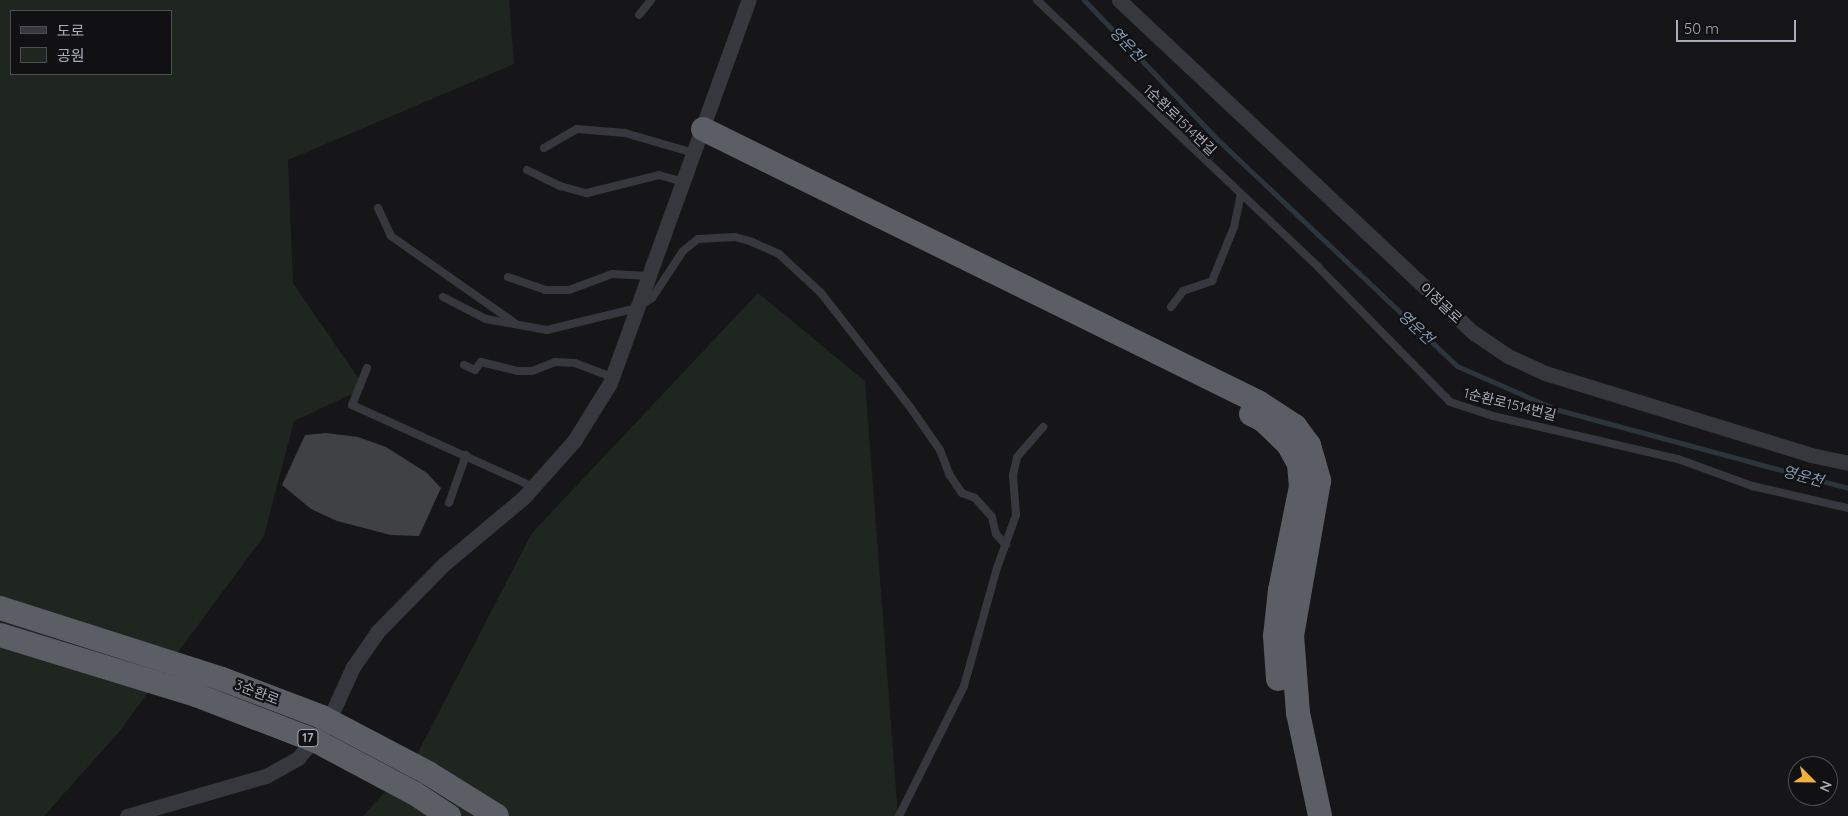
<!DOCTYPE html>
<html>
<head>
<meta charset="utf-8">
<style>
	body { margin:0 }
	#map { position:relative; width:1848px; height:816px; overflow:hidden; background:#161618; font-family:Quicksand,"Noto Sans KR",sans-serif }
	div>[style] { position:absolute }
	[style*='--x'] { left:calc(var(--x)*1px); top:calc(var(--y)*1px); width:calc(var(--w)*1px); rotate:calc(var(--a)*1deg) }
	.green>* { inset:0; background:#1e261f }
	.stream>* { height:5px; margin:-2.5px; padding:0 2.5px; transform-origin:2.5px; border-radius:2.5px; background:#2c353c }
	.building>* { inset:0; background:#404145 }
	.service>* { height:8px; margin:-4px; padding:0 4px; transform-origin:4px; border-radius:4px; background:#37383d }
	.minor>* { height:15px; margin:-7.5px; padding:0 7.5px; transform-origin:7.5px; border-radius:7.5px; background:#37383d }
	.trunk>* { height:24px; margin:-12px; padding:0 12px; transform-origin:12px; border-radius:12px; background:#5b5e65 }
	.trunk-bridge>* { height:24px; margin:-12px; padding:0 12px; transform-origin:12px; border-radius:12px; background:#5b5e65 }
	span { translate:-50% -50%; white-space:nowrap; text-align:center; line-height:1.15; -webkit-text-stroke:4.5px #111113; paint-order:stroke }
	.shield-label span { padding:1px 4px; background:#111113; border:1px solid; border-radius:4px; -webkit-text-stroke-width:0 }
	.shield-label { font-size:12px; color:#a8adb8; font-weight:700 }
	.street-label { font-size:14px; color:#a8adb8 }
	.water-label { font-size:15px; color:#7f9bb3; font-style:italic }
	.legend { position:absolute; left:10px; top:10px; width:162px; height:65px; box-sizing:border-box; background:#111113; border:1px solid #4d4f55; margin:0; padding:6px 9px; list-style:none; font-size:15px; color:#a8adb8 }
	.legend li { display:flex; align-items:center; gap:10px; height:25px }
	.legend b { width:25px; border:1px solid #4d4f55 }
	.north { position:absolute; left:1788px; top:756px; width:50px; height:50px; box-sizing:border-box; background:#111113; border:1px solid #4d4f55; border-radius:50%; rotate:113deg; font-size:14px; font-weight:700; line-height:20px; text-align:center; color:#a8adb8 }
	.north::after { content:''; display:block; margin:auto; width:18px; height:22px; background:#f2b134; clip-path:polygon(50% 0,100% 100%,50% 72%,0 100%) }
	.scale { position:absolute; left:1676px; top:20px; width:120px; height:22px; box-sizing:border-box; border:2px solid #a8adb8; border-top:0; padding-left:6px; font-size:15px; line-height:18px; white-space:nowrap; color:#a8adb8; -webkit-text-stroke:4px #111113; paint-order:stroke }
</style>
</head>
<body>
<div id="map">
	<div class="green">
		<i style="clip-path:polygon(evenodd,0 0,509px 0,514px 64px,288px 160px,293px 283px,365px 388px,294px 421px,264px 536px,119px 732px,44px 816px,0 816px,0 0,11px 11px,171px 11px,171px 74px,11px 74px,11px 11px)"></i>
		<i style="clip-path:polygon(758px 293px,865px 381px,898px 816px,363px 816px,413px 762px,532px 533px)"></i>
	</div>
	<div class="stream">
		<i style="--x:1084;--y:0;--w:194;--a:46.3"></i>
		<i style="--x:1218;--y:140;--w:329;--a:43.4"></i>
		<i style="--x:1457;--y:366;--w:107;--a:23.7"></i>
		<i style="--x:1555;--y:409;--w:303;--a:15.1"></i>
	</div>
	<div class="building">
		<i style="clip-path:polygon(326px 433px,358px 437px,386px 447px,427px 473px,441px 488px,419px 536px,391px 535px,337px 521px,311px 509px,282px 485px,305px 435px)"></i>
	</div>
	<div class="service">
		<i style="--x:1037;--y:0;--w:389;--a:43.5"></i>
		<i style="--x:1319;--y:268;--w:187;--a:45.6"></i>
		<i style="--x:1450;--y:402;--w:45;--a:18"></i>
		<i style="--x:1493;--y:416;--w:190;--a:13.1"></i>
		<i style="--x:1678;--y:459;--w:79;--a:20"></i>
		<i style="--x:1752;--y:486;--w:98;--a:12.9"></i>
		<i style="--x:639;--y:15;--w:19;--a:-51"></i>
		<i style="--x:544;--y:148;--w:38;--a:-30"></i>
		<i style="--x:577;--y:129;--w:48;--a:4.8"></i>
		<i style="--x:625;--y:133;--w:72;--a:16.2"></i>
		<i style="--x:527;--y:170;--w:37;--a:26"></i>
		<i style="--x:560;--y:186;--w:28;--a:15"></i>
		<i style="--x:587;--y:193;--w:74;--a:-14"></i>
		<i style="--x:659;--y:175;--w:25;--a:16"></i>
		<i style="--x:378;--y:208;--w:31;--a:65"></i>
		<i style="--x:391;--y:236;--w:153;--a:35.1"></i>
		<i style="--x:508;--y:277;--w:39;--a:19"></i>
		<i style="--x:545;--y:290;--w:24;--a:0"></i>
		<i style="--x:569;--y:290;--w:46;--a:-20.4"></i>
		<i style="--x:612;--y:274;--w:37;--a:3"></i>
		<i style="--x:443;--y:297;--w:48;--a:27.1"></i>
		<i style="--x:486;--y:319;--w:62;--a:10.2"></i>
		<i style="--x:547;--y:330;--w:93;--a:-13.7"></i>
		<i style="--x:637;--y:308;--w:18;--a:-34"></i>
		<i style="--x:652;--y:298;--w:56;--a:-56.6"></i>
		<i style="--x:683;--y:251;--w:19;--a:-39"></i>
		<i style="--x:698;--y:239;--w:37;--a:-3"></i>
		<i style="--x:735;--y:237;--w:18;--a:16"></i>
		<i style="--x:752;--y:242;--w:30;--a:24"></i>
		<i style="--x:779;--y:254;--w:57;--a:42.9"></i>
		<i style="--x:821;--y:293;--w:145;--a:52"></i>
		<i style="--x:910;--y:407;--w:52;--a:55.1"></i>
		<i style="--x:940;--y:450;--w:26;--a:69"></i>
		<i style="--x:949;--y:474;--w:23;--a:56"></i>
		<i style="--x:962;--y:493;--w:14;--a:21"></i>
		<i style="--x:975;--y:498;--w:25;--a:48"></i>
		<i style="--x:992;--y:517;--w:17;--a:77"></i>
		<i style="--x:996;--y:534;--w:15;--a:48"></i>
		<i style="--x:1171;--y:307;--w:20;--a:-53"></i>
		<i style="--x:1183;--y:291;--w:31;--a:-19"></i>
		<i style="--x:1212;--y:281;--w:58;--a:-67.8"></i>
		<i style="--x:1234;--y:227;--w:33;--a:-78"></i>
		<i style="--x:464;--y:365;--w:12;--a:24"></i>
		<i style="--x:475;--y:370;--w:10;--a:-53"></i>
		<i style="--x:481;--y:362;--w:37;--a:14"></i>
		<i style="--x:517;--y:371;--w:15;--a:0"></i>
		<i style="--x:532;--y:371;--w:25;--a:-21"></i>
		<i style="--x:555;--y:362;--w:20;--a:3"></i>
		<i style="--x:575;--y:363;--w:40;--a:21"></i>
		<i style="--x:367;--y:368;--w:40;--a:112"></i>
		<i style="--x:352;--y:405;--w:200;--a:24.3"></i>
		<i style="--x:449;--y:503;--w:51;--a:-70.5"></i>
		<i style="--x:899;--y:816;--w:145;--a:-63.4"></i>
		<i style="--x:964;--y:686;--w:123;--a:-74.4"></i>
		<i style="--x:997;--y:568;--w:56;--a:-70.3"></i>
		<i style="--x:1016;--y:515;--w:40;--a:-94.3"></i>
		<i style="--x:1013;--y:475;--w:18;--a:-77"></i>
		<i style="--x:1017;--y:457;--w:40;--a:-49"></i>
	</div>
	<div class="minor">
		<i style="--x:1119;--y:0;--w:487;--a:43.2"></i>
		<i style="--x:1474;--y:333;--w:41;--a:34.1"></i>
		<i style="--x:1508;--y:356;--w:41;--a:24.7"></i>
		<i style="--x:1545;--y:373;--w:278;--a:17.1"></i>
		<i style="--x:1811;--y:455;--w:38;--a:12"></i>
		<i style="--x:127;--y:816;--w:145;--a:-16.1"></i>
		<i style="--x:266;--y:776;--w:37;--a:-29"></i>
		<i style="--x:298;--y:758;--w:45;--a:-49.5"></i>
		<i style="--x:327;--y:724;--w:63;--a:-65.5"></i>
		<i style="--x:353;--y:667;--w:44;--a:-55.2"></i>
		<i style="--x:378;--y:631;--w:94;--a:-45.4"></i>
		<i style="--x:444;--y:564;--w:104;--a:-39.9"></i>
		<i style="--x:524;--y:497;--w:75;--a:-48.2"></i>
		<i style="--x:574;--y:441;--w:68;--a:-58.2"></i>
		<i style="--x:610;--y:383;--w:407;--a:-70.1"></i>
	</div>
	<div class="trunk">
		<i style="--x:703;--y:129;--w:619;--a:26.19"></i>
		<i style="--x:1258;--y:402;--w:44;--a:33"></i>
		<i style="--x:1295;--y:426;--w:24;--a:54"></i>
		<i style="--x:1309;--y:445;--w:37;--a:74"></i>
		<i style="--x:1319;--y:481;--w:156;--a:99.9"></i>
		<i style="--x:1292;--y:635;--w:78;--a:85.6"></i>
		<i style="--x:1298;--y:713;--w:105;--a:77.9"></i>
		<i style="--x:1251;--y:414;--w:13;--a:27"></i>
		<i style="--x:1263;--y:420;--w:35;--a:44"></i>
		<i style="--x:1288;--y:444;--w:23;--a:61"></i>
		<i style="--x:1299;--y:464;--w:22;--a:85"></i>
		<i style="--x:1301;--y:486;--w:106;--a:101.4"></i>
		<i style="--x:1280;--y:590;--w:46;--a:96.2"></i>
		<i style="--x:1275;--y:636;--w:43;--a:86"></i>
		<i style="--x:0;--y:608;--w:233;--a:17.7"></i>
		<i style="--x:0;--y:635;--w:205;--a:17"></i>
		<i style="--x:428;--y:773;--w:81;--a:31.9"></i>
		<i style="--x:414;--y:793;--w:42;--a:33.3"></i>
	</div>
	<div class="trunk-bridge">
		<i style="--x:222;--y:679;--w:107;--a:20.8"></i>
		<i style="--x:322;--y:717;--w:120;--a:27.8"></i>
		<i style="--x:196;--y:695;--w:129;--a:21"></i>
		<i style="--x:316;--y:741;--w:111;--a:28"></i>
	</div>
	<div class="shield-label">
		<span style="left:308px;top:738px">17</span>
	</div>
	<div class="street-label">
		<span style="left:1180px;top:120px;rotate:44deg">1순환로1514번길</span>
		<span style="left:1441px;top:303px;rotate:43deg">이정골로</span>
		<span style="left:1510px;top:404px;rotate:14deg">1순환로1514번길</span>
		<span style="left:257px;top:692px;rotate:21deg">3순환로</span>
	</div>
	<div class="water-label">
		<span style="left:1127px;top:44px;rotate:46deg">영운천</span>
		<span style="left:1416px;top:327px;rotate:43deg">영운천</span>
		<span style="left:1803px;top:476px;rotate:15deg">영운천</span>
	</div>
	<ul class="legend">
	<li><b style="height:6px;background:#37383d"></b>도로</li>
	<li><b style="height:14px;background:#1e261f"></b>공원</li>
	</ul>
	<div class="north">N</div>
	<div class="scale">50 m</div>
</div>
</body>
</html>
